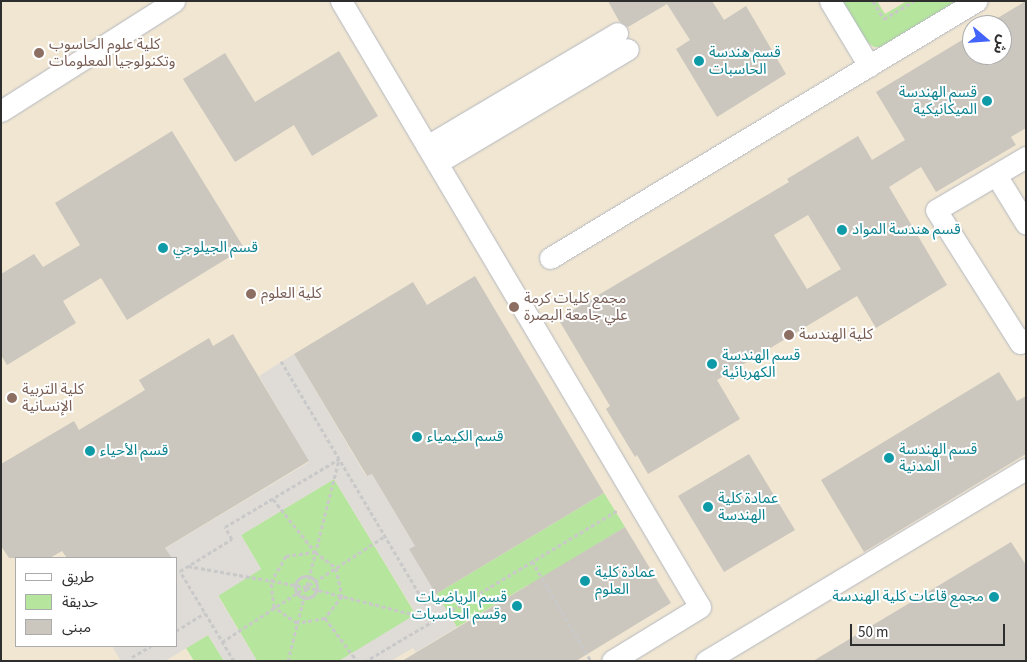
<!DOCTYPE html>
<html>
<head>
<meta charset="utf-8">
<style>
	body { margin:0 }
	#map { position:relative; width:1027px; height:662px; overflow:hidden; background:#efe9e1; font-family:"Source Sans 3","Noto Sans Arabic",sans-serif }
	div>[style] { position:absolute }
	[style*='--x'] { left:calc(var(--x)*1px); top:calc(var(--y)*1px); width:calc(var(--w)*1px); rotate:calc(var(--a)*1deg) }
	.education>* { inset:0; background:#f0e6d1 }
	.green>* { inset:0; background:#b6e59e }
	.plaza>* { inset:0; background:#dfdcd8 }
	.building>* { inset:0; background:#cbc7bf }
	.path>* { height:3px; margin-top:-1.5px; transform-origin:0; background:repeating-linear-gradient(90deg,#c9c9c9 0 4px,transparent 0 6.5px) }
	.path>.ring { margin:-1.5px; padding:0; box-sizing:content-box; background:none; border:3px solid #c9c9c9; border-radius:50% }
	.roads { filter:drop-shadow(0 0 1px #b4b7c1) drop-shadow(0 0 1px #b4b7c1) }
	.minor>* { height:21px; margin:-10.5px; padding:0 10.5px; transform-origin:10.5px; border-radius:10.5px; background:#fff }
	.dots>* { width:14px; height:14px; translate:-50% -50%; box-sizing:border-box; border:2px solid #fff; border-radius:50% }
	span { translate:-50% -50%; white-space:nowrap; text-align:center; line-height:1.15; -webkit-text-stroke:4px #fff; paint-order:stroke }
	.education-label { font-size:15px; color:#785e54 }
	.left { translate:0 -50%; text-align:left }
	.culture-label { font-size:15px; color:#0d838f }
	.right { translate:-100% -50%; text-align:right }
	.frame { position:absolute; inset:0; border:2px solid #2e2e2e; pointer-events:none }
	.legend { position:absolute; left:15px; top:557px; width:162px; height:90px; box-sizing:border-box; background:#fff; border:1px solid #ababab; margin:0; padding:6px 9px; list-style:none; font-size:15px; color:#2e2e2e }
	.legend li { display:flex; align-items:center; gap:10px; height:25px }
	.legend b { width:25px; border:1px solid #ababab }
	.north { position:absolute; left:962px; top:15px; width:50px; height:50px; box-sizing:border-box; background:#fff; border:1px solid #ababab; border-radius:50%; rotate:108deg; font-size:14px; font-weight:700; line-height:20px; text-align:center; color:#2e2e2e }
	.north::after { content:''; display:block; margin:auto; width:18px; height:22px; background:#4264fb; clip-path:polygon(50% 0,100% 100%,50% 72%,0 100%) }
	.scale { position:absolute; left:850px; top:624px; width:155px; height:22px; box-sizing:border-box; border:2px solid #2e2e2e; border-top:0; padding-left:6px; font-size:15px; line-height:18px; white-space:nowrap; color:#2e2e2e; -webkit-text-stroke:4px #fff; paint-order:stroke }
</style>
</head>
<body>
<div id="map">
	<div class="education">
		<i style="clip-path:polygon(evenodd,1px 1px,1026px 1px,1026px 661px,1px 661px,1px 1px,972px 25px,1002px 25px,1002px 55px,972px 55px,972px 25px,1px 1px,16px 558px,176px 558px,176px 646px,16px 646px,16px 558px)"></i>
	</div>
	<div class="green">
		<i style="clip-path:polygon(842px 1px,877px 1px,885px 14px,907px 1px,957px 1px,880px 47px,874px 47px,866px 41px)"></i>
		<i style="clip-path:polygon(334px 479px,416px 615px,339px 661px,257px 661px,218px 595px,261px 569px,241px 535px)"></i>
		<i style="clip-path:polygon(604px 493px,625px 527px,555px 570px,573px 661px,528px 585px,457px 627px,436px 594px)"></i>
		<i style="clip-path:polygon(208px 635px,224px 661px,194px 661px,186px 648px)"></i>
	</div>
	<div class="plaza">
		<i style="clip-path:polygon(294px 354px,366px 476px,372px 474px,415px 546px,410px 550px,457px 627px,416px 652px,413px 648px,391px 661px,339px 661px,416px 614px,334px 479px,241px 535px,261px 569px,218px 596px,257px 661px,224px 661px,208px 635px,165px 661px,121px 661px,112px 646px,176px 646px,176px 558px,172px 558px,169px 554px,161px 558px,149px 558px,309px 462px,259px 376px)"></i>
	</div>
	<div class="building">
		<i style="clip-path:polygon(608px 1px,712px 1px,724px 20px,746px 6px,786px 74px,717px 117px,676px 49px,690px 40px,667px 4px,628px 27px,619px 21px)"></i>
		<i style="clip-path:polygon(evenodd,1026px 1px,1026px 128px,1011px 137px,1016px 145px,936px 192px,921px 167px,889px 187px,947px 285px,876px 328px,857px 296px,717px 380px,740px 419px,648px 474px,637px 455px,635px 457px,606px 409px,610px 406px,560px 322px,569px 316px,568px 313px,789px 182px,787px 179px,858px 136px,872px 160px,905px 140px,876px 92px,972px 34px,972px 55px,1002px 55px,1002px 25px,986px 25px,1026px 1px,808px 215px,841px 269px,807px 289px,774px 235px,808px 215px)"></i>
		<i style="clip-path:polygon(339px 51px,378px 116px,312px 156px,294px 125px,235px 162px,183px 79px,225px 53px,255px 102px)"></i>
		<i style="clip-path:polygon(172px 131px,244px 248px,127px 320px,101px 278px,63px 301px,76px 323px,7px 365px,1px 355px,1px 274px,34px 254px,43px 267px,80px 245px,55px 203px)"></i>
		<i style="clip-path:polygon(475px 276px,604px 493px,436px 594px,409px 549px,415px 546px,372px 474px,367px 476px,294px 354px,413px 282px,427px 305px)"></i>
		<i style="clip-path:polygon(233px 334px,309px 461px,165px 548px,172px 558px,67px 558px,62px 551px,50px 558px,9px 558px,1px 546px,1px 464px,74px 421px,79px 430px,145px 390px,139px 380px,209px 338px,213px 346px)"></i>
		<i style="clip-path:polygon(999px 372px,1017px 401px,1026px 396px,1026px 454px,864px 552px,821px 480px)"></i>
		<i style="clip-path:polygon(749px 454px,795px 530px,724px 572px,678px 496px)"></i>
		<i style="clip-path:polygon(625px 527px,671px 603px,576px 661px,402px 661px)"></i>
		<i style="clip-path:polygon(1011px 542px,1026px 565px,1026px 661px,813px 661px)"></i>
	</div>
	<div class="path">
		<i style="--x:873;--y:1;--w:21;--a:59"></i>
		<i style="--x:884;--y:19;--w:35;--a:-31"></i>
		<i style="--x:281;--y:361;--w:301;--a:59.3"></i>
		<i style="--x:435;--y:620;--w:80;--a:149.3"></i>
		<i style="--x:273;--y:499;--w:68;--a:51.6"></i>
		<i style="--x:315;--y:552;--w:26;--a:37"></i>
		<i style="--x:336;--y:568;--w:29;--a:78"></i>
		<i style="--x:342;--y:596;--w:28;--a:128"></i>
		<i style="--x:325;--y:618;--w:28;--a:170"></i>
		<i style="--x:297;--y:623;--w:28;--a:-145"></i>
		<i style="--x:274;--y:607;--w:25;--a:-97"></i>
		<i style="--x:271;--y:582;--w:30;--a:-60"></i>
		<i style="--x:286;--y:556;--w:29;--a:-8"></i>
		<i style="--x:532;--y:561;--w:116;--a:59.5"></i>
		<i style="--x:188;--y:566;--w:120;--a:10.1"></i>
		<i style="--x:306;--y:587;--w:133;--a:14.3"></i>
		<i style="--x:435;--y:620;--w:214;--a:-31"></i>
		<i class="ring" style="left:295px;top:576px;width:19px;height:19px"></i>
		<i style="--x:325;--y:618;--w:54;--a:53.3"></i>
		<i style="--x:176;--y:631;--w:34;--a:-32"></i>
		<i style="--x:222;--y:642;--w:194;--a:-33"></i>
		<i style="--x:132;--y:657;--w:22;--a:-30"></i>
		<i style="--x:234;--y:661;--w:105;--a:-121"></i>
		<i style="--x:180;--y:571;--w:61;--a:-31.6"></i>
		<i style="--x:232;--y:539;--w:14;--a:-120"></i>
		<i style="--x:225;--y:527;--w:133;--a:-30.8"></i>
		<i style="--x:288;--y:661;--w:208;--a:-75.8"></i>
	</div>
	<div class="roads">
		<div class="minor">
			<i style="--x:341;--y:1;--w:704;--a:59.36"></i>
			<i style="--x:700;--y:607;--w:103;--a:148.5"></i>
			<i style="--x:830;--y:1;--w:76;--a:59"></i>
			<i style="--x:1;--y:111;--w:205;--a:-32.4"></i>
			<i style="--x:427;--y:146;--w:221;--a:-30.7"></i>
			<i style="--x:1026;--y:157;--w:104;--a:149.5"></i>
			<i style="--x:936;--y:210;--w:157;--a:57.7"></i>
			<i style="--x:1020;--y:343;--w:7;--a:-34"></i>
			<i style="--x:437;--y:163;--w:222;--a:-30.8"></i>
			<i style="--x:996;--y:175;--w:57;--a:58.5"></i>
			<i style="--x:550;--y:258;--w:498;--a:-31.1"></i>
			<i style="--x:706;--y:661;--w:373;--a:-31"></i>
		</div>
	</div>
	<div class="dots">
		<i style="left:39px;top:53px;background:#8d6e63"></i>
		<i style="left:699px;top:61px;background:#0f9aa8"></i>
		<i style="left:987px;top:101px;background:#0f9aa8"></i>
		<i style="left:842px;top:230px;background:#0f9aa8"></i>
		<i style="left:163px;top:248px;background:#0f9aa8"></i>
		<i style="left:251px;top:294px;background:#8d6e63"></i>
		<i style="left:514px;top:307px;background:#8d6e63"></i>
		<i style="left:789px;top:335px;background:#8d6e63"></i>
		<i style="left:712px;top:364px;background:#0f9aa8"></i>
		<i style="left:12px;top:398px;background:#8d6e63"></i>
		<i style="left:417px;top:437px;background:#0f9aa8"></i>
		<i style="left:90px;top:451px;background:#0f9aa8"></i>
		<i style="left:889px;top:458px;background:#0f9aa8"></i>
		<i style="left:708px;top:507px;background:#0f9aa8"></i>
		<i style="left:585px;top:581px;background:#0f9aa8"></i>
		<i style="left:994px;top:597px;background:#0f9aa8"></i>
		<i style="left:517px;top:606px;background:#0f9aa8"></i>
	</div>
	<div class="education-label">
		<span class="left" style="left:49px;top:53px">كلية علوم الحاسوب<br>وتكنولوجيا المعلومات</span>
		<span class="left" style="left:261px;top:294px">كلية العلوم</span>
		<span class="left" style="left:524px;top:307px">مجمع كليات كرمة<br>علي جامعة البصرة</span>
		<span class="left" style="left:799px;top:335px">كلية الهندسة</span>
		<span class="left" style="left:22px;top:398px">كلية التربية<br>الإنسانية</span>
	</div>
	<div class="culture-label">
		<span class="left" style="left:709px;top:61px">قسم هندسة<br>الحاسبات</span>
		<span class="right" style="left:977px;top:101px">قسم الهندسة<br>الميكانيكية</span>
		<span class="left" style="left:852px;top:230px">قسم هندسة المواد</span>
		<span class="left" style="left:173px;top:248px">قسم الجيلوجي</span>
		<span class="left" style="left:722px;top:364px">قسم الهندسة<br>الكهربائية</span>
		<span class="left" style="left:427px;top:437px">قسم الكيمياء</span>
		<span class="left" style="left:899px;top:458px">قسم الهندسة<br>المدنية</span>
		<span class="left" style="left:100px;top:451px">قسم الأحياء</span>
		<span class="left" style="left:718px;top:507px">عمادة كلية<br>الهندسة</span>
		<span class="left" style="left:595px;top:581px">عمادة كلية<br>العلوم</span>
		<span class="right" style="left:507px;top:606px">قسم الرياضيات<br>وقسم الحاسبات</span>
		<span class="right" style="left:984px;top:597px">مجمع قاعات كلية الهندسة</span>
	</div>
	<div class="frame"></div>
	<ul class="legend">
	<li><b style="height:6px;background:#fff"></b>طريق</li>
	<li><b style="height:14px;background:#b6e59e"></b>حديقة</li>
	<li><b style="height:14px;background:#cbc7bf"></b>مبنى</li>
	</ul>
	<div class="north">ش</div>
	<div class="scale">50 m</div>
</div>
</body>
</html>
